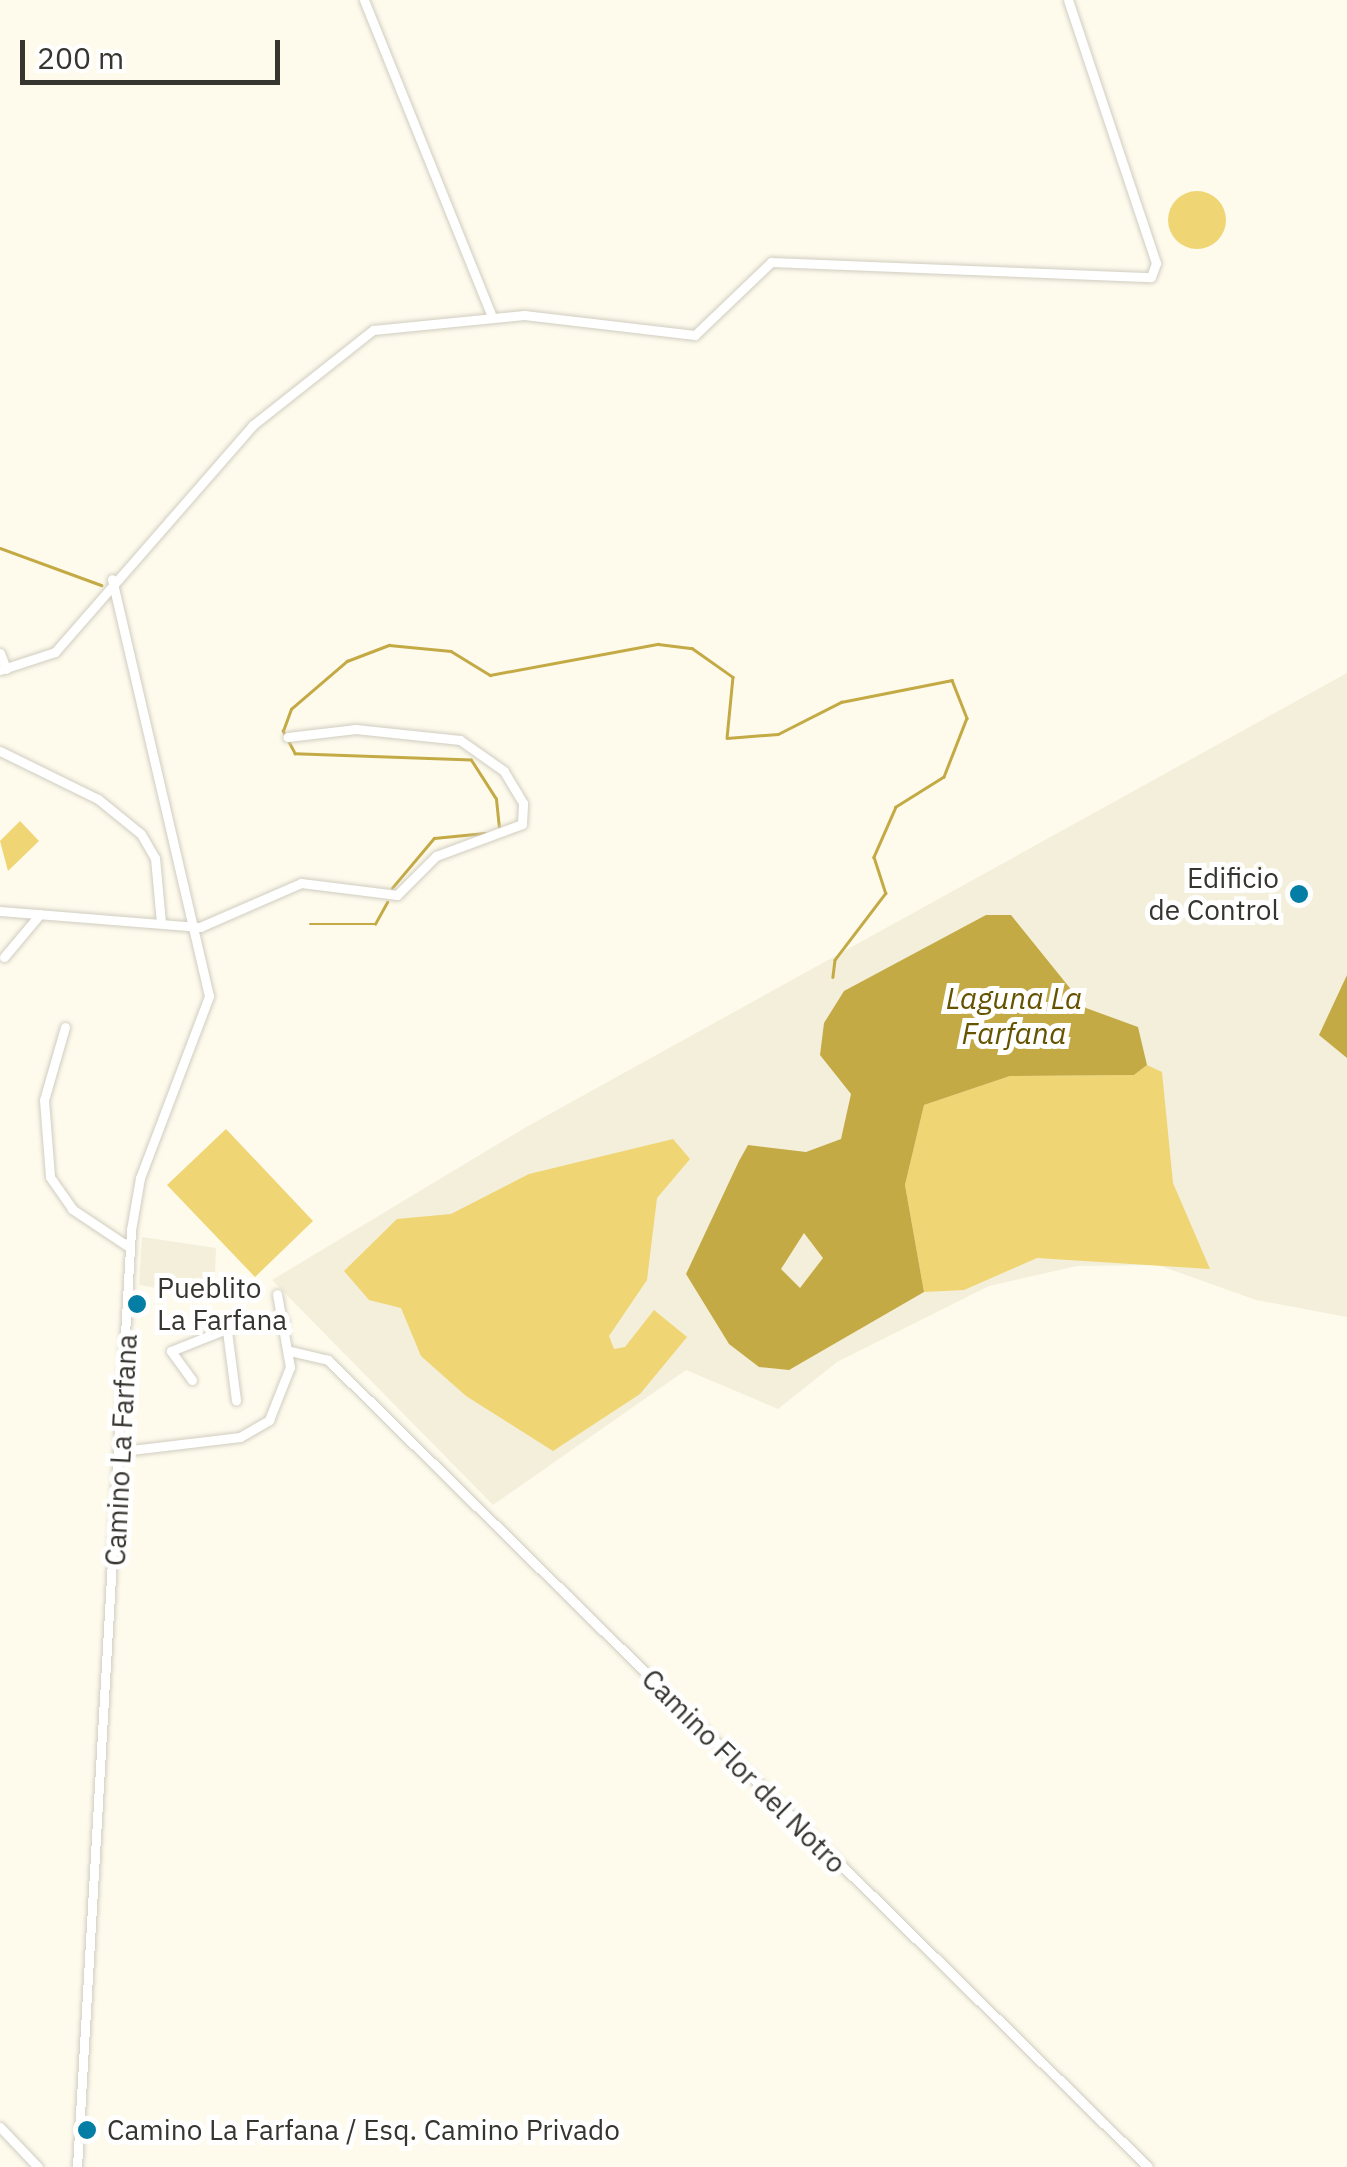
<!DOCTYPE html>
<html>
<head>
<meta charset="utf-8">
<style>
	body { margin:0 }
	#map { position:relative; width:1347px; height:2167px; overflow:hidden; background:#fefbed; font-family:"IBM Plex Sans",sans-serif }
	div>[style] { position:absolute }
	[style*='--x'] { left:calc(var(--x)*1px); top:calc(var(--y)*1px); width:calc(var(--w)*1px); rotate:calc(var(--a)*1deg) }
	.built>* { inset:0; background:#f4efda }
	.green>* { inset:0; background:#efd573 }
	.round { border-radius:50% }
	.water>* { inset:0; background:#c4aa45 }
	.stream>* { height:2.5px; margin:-1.25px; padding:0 1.25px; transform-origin:1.25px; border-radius:1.25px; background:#c4aa45 }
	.roads { filter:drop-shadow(0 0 2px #d0cdc0) drop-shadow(0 0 2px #d0cdc0) }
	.minor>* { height:9px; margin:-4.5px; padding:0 4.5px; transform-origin:4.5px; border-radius:4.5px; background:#fff }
	.dots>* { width:28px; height:28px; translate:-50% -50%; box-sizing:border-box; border:5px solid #fff; border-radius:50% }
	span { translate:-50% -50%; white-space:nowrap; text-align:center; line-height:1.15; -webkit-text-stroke:10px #fff; paint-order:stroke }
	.poi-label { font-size:28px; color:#373530 }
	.right { translate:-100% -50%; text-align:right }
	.left { translate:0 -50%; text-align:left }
	.street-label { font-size:28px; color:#373530 }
	.water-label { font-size:30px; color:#655300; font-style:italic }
	.scale { position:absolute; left:20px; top:40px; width:260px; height:45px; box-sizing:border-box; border:5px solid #373530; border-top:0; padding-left:12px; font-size:30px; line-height:35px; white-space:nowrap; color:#373530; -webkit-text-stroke:8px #fff; paint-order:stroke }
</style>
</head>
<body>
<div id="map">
	<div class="built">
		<i style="clip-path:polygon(1347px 673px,1347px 1317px,1256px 1300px,1158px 1265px,1077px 1266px,989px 1286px,837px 1362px,778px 1409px,686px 1370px,493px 1505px,272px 1280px,528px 1126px)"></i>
		<i style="clip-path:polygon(142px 1237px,216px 1248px,214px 1298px,139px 1285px)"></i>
	</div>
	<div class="green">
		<i class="round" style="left:1168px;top:191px;width:58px;height:58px"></i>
		<i style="clip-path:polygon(20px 821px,39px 841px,8px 871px,0 841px)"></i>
		<i style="clip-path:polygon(1147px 1065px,1162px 1072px,1173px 1183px,1210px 1269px,1037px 1258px,964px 1290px,924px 1292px,905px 1185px,924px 1105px,1010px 1076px,1134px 1075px)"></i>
		<i style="clip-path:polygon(226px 1129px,313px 1221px,255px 1277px,167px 1185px)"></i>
		<i style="clip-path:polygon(673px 1139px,690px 1159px,657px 1198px,647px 1280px,609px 1336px,614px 1349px,625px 1347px,654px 1310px,687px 1337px,640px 1394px,553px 1451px,466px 1396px,421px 1356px,401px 1308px,369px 1300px,344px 1271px,397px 1219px,451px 1214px,529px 1174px)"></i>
	</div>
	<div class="water">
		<i style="clip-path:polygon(evenodd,986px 915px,1011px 915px,1086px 1008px,1138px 1027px,1147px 1065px,1134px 1075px,1010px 1076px,924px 1105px,905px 1185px,924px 1292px,789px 1370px,759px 1367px,729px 1344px,686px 1274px,739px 1161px,748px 1145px,806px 1152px,841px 1139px,851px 1094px,820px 1055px,824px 1023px,844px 991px,986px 915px,804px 1233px,823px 1258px,800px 1288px,781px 1269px,804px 1233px)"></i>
		<i style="clip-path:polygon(1347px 975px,1347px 1058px,1319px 1035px)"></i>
	</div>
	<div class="stream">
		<i style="--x:0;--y:548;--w:108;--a:20.1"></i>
		<i style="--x:499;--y:828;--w:29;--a:-96"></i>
		<i style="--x:496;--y:799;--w:46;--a:-122.7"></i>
		<i style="--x:471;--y:760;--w:176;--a:-178"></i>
		<i style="--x:295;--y:754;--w:26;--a:-118"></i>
		<i style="--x:283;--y:731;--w:23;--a:-70"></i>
		<i style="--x:291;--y:709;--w:74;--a:-40.6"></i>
		<i style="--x:347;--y:661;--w:45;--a:-20.9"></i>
		<i style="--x:389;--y:645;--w:62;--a:5.5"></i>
		<i style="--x:451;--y:651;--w:46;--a:31.6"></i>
		<i style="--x:490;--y:675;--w:171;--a:-10.5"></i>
		<i style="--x:658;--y:644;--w:34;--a:7"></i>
		<i style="--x:692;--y:648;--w:50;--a:35.3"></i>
		<i style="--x:733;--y:677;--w:61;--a:95.6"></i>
		<i style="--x:727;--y:738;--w:51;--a:-4.5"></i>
		<i style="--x:778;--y:734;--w:71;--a:-26.9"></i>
		<i style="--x:841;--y:702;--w:113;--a:-11.2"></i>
		<i style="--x:952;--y:680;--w:41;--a:68.5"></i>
		<i style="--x:967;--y:718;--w:63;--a:111.3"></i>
		<i style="--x:944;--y:777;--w:57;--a:148"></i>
		<i style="--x:896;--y:807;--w:55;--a:113.7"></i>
		<i style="--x:874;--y:857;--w:38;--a:72"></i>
		<i style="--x:886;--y:893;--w:84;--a:127.3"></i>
		<i style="--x:835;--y:960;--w:17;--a:97"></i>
		<i style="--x:392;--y:888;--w:65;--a:-50"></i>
		<i style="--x:434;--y:838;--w:51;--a:-5.6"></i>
		<i style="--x:310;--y:924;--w:65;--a:0"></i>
		<i style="--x:375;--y:924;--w:25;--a:-61"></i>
	</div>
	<div class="roads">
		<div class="minor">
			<i style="--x:364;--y:0;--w:340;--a:68"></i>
			<i style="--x:0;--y:653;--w:17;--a:69"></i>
			<i style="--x:0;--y:670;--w:58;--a:-18.1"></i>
			<i style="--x:55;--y:652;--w:301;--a:-48.9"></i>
			<i style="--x:253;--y:425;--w:153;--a:-38.4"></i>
			<i style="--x:373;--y:330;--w:152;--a:-5.7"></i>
			<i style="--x:524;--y:315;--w:172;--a:6.7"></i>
			<i style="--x:695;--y:335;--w:105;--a:-43.8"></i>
			<i style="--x:771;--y:262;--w:380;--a:2.3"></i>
			<i style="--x:1151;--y:277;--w:15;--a:-70"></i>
			<i style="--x:1156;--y:263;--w:277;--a:-108.5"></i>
			<i style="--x:0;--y:751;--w:109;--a:26.1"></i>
			<i style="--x:98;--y:799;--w:55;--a:39.1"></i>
			<i style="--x:141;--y:834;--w:28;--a:60"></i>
			<i style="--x:155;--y:858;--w:65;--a:84.7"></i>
			<i style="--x:0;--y:911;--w:201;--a:4.6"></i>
			<i style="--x:200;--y:927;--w:110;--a:-23.5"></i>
			<i style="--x:301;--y:883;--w:97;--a:7.1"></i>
			<i style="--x:397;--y:895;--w:55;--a:-45"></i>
			<i style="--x:436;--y:856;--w:92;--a:-20.4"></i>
			<i style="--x:522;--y:824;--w:21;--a:-87"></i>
			<i style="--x:523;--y:803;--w:37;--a:-121"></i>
			<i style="--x:504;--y:771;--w:54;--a:-144.8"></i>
			<i style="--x:460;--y:740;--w:105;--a:-174"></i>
			<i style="--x:356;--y:729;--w:69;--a:173.4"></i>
			<i style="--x:4;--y:957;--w:56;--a:-50.1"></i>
			<i style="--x:65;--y:1027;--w:76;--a:106"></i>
			<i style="--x:44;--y:1100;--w:77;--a:85.5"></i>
			<i style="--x:50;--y:1177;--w:39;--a:55"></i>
			<i style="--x:72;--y:1209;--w:69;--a:33.7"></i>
			<i style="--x:227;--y:1331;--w:70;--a:82.6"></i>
			<i style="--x:290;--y:1351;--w:39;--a:13"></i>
			<i style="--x:328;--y:1360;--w:1150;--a:44.54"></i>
			<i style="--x:192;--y:1380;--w:36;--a:-126"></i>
			<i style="--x:171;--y:1351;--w:79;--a:-21.7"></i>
			<i style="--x:244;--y:1322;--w:40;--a:-1.4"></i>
			<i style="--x:123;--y:1451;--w:118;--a:-6.8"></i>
			<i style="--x:240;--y:1437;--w:34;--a:-30"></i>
			<i style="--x:269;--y:1420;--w:57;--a:-68.4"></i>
			<i style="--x:290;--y:1367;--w:74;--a:-100.1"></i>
			<i style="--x:0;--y:2127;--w:55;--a:46.5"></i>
			<i style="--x:77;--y:2167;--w:939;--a:-86.7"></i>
			<i style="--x:131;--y:1230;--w:53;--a:-80.2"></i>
			<i style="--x:140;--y:1178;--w:195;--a:-69.2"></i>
			<i style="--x:209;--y:996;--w:428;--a:-103.1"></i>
		</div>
	</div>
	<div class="dots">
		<i style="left:1299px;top:894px;background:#057ea5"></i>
		<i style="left:137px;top:1304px;background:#057ea5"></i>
		<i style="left:87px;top:2130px;background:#057ea5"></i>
	</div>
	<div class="poi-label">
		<span class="right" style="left:1279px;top:894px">Edificio<br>de Control</span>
		<span class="left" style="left:157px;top:1304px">Pueblito<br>La Farfana</span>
		<span class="left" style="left:107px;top:2130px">Camino La Farfana / Esq. Camino Privado</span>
	</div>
	<div class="street-label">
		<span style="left:121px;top:1450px;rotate:-87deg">Camino La Farfana</span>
		<span style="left:744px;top:1771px;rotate:45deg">Camino Flor del Notro</span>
	</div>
	<div class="water-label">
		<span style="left:1014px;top:1015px">Laguna La<br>Farfana</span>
	</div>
	<div class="scale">200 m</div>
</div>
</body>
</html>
